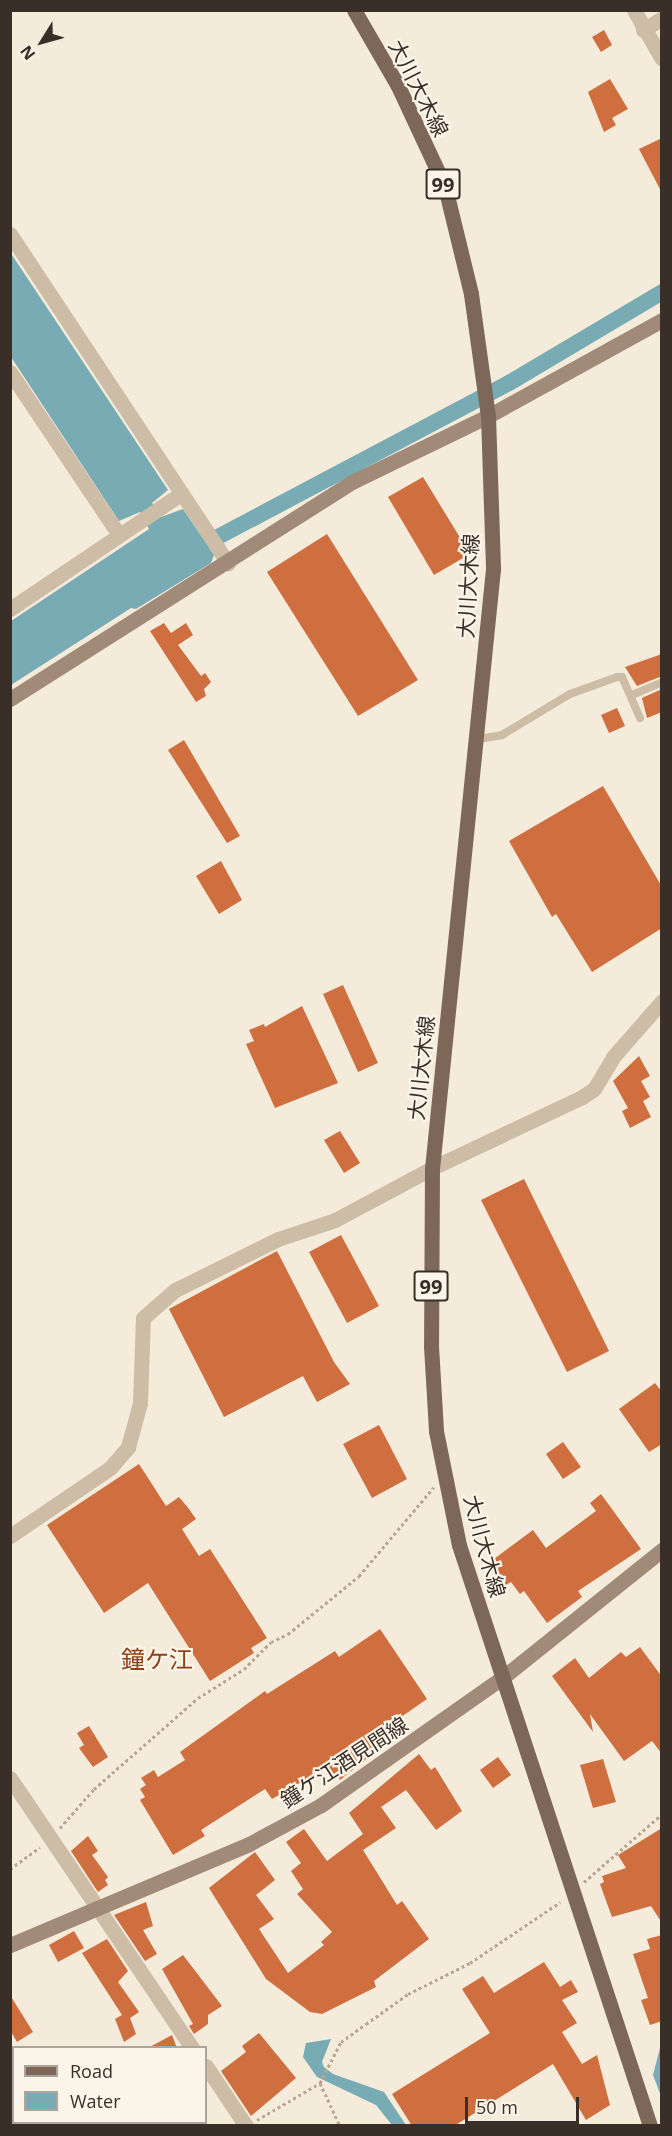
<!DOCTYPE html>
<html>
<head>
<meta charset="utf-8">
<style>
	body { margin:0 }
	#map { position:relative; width:672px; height:2136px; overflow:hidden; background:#f4ebdb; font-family:"Open Sans","Noto Sans JP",sans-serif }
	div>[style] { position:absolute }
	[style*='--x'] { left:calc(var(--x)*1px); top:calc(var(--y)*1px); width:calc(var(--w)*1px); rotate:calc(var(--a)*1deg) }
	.water>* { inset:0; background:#78abb3 }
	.canal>* { height:16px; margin:-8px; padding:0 8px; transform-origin:8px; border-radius:8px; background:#78abb3 }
	.building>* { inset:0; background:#cf6f3f }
	.path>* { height:3px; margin-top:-1.5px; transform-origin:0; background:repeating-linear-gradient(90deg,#b9a690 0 3px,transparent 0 6px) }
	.lane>* { height:8px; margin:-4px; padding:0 4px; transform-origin:4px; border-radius:4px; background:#cdbca6 }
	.street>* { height:15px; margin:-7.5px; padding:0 7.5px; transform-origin:7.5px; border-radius:7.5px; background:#cdbca6 }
	.secondary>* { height:15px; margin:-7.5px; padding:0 7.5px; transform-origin:7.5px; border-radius:7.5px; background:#a18a77 }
	.primary>* { height:15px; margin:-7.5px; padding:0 7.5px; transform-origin:7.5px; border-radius:7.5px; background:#7c6758 }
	span { translate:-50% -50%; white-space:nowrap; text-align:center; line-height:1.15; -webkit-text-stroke:4.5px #fbf4e8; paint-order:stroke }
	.shield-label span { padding:2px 4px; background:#fbf4e8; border:2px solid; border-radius:4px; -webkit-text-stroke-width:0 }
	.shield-label { font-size:20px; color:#392f28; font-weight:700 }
	.street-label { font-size:21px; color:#392f28 }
	.quarter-label { font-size:24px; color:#8e411b }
	.frame { position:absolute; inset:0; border:12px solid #392f28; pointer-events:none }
	.legend { position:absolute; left:12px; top:2046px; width:195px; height:78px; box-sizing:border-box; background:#fbf4e8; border:2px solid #ada59b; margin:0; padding:8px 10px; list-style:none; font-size:18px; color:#392f28 }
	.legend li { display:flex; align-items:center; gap:12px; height:30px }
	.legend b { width:30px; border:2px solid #ada59b }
	.north { position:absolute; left:12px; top:12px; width:60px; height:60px; -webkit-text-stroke:4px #fbf4e8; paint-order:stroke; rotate:233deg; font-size:16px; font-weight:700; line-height:24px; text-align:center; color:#392f28 }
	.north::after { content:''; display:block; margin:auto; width:21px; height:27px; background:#392f28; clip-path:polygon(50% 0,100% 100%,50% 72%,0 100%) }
	.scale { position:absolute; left:465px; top:2097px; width:114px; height:27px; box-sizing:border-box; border:3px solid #392f28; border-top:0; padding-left:8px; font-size:18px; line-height:21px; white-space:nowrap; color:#392f28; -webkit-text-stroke:4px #fbf4e8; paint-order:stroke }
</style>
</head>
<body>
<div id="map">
	<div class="water">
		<i style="clip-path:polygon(10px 252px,168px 490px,152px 503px,161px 517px,183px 509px,214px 555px,211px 563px,136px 609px,131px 608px,11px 685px,11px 621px,149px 529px,140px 512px,119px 521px,11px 357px)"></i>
		<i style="clip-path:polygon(331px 2039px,322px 2062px,324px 2067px,333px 2074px,384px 2092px,406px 2125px,392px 2125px,376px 2105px,317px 2077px,303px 2057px,306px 2043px)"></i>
		<i style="clip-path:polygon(661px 2044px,661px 2096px,653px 2075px)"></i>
	</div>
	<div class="canal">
		<i style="--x:199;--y:547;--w:351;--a:-27.9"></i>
		<i style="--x:509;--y:383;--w:178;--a:-30.7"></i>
	</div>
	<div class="building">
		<i style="clip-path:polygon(604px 30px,612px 45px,601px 52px,592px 37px)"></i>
		<i style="clip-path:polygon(610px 79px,628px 109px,612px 118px,616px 125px,604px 132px,588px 92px)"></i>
		<i style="clip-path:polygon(662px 138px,662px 193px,639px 149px)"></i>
		<i style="clip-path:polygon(423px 477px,470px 554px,434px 575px,388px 497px)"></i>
		<i style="clip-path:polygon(327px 534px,418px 680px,358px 716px,267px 572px)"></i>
		<i style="clip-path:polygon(164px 623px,171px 633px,186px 623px,193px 635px,178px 645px,201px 676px,205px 673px,211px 682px,204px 689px,206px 696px,196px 702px,150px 631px)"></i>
		<i style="clip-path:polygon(662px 654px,662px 676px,637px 686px,625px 667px)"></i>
		<i style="clip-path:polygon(662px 689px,662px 712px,647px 718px,642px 698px)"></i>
		<i style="clip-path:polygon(617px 708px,625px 726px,609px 733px,601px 715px)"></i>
		<i style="clip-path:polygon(184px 740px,240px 836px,227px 843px,168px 750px)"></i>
		<i style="clip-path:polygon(603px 786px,662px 887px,662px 928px,592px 972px,556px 914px,552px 917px,509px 841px)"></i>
		<i style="clip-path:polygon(221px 861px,242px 900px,219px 914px,196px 876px)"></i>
		<i style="clip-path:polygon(343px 985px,378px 1063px,358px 1072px,323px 994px)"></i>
		<i style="clip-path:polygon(302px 1006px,338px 1083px,275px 1108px,246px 1044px,254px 1041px,249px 1030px,264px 1024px,265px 1027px)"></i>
		<i style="clip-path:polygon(639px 1056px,650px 1076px,641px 1081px,650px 1097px,643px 1101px,651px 1117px,630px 1128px,622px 1111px,628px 1108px,613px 1081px)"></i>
		<i style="clip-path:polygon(340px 1131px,360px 1163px,344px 1173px,324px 1140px)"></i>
		<i style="clip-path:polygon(524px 1179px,609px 1351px,567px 1372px,481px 1200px)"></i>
		<i style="clip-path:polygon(341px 1235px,379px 1306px,347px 1323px,309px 1252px)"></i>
		<i style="clip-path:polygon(277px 1251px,334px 1362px,350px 1384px,317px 1402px,303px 1376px,224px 1417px,169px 1309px)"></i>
		<i style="clip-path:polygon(655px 1383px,662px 1392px,662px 1444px,649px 1452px,619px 1409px)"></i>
		<i style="clip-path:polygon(379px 1425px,407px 1479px,372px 1498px,343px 1444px)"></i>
		<i style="clip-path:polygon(563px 1442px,581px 1467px,563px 1479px,546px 1454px)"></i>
		<i style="clip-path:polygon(139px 1464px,166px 1506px,179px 1497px,189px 1509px,196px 1519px,182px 1529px,199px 1556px,210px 1549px,267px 1638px,251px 1648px,254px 1653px,210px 1681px,148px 1583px,104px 1613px,47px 1525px)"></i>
		<i style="clip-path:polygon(601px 1494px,641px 1549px,578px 1591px,582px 1597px,547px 1623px,524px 1591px,520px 1594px,511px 1582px,506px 1585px,490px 1562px,533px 1530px,546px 1548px,596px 1511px,590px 1503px)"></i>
		<i style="clip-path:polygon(380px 1629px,427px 1699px,388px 1726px,395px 1736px,340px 1780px,338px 1776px,332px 1780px,324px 1769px,272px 1799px,265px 1789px,201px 1830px,205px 1836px,173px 1855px,140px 1800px,145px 1797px,140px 1789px,146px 1785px,141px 1778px,154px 1770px,158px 1777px,185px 1760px,180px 1752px,265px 1691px,267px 1694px,335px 1651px,339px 1657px)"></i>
		<i style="clip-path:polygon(640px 1647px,662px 1677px,662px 1754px,652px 1741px,624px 1761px,590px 1714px,593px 1732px,552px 1676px,575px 1658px,589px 1678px,621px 1652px,626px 1657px)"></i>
		<i style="clip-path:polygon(89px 1726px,108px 1757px,93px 1767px,79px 1748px,84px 1745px,77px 1733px)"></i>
		<i style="clip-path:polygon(419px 1754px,431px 1770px,435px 1767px,462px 1811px,436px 1830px,406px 1790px,381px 1807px,396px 1828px,363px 1850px,397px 1905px,402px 1901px,429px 1939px,374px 1981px,376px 1987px,322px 2014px,310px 2012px,266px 1979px,209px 1888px,255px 1852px,275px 1880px,256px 1895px,274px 1919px,259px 1929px,288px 1973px,324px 1945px,321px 1942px,332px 1932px,297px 1894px,303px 1889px,291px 1871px,301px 1863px,286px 1842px,304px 1829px,327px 1861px,363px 1834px,349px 1813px)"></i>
		<i style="clip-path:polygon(498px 1757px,511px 1775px,493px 1788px,480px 1770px)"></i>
		<i style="clip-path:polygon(603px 1759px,616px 1802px,593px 1808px,580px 1765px)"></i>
		<i style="clip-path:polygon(662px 1828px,662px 1923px,651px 1906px,612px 1917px,600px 1884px,604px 1882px,602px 1876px,626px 1868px,618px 1855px)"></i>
		<i style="clip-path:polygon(88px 1836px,98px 1851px,92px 1855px,108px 1877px,105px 1880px,108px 1885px,98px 1892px,71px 1851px)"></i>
		<i style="clip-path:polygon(146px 1902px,153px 1926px,143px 1930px,157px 1954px,145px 1961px,114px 1915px)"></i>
		<i style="clip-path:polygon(74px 1931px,84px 1948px,58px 1962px,49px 1945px)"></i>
		<i style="clip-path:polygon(662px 1935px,662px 2021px,650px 2025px,641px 2000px,648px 1998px,633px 1954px,650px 1949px,647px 1939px)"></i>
		<i style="clip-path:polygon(107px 1939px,128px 1971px,118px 1982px,139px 2012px,130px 2018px,136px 2034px,124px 2042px,115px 2019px,122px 2015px,82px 1953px)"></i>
		<i style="clip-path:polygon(183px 1955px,222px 2006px,208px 2015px,208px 2024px,194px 2034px,189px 2026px,193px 2024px,162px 1969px)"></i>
		<i style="clip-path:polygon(544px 1962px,560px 1987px,571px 1980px,578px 1992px,562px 2000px,577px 2023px,562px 2032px,582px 2064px,597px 2055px,610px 2105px,586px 2120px,553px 2064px,454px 2126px,412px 2126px,392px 2094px,490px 2033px,462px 1989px,483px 1976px,494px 1993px)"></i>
		<i style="clip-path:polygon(10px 1995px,33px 2032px,17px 2042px,10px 2030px)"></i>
		<i style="clip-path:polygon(259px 2033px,296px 2078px,251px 2116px,221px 2071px,246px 2052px,242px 2046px)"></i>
		<i style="clip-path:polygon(172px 2035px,177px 2048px,148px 2048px)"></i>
	</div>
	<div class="path">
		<i style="--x:60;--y:1828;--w:52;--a:-48.9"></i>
		<i style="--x:94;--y:1789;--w:138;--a:-41.2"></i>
		<i style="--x:198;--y:1698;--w:54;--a:-32.2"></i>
		<i style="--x:244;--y:1669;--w:38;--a:-45"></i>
		<i style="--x:271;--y:1642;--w:19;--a:-25"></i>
		<i style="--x:288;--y:1634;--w:92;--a:-39.2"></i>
		<i style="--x:359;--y:1576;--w:116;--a:-49.9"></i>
		<i style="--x:10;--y:1869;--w:37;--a:-36"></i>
		<i style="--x:584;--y:1882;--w:103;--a:-41.1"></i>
		<i style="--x:320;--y:2083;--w:47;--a:65.1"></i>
		<i style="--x:257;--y:2120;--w:73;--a:-30.4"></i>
		<i style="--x:320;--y:2083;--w:46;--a:-62.9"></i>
		<i style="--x:341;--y:2042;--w:31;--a:-36"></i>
		<i style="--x:366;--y:2024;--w:52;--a:-35.5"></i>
		<i style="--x:408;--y:1994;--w:69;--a:-26.6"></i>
		<i style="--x:470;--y:1963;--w:109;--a:-34.1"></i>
		<i style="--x:61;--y:2122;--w:4;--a:63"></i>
	</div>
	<div class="lane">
		<i style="--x:632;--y:695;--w:33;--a:-23"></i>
		<i style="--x:478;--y:739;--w:24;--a:-9"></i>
		<i style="--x:502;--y:735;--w:79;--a:-31.1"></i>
		<i style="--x:570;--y:694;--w:50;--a:-19.9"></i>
		<i style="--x:617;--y:677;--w:5;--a:0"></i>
		<i style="--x:622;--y:677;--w:45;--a:66.3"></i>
	</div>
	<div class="street">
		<i style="--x:634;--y:10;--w:56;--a:60.3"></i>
		<i style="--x:643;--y:30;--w:22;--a:-32"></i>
		<i style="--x:10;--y:234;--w:395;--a:56.5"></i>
		<i style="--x:10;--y:372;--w:196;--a:56.2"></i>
		<i style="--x:10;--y:609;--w:207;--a:-34"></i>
		<i style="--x:10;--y:1536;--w:121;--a:-34.2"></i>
		<i style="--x:110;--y:1468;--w:28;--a:-49"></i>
		<i style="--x:128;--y:1447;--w:46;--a:-74.7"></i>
		<i style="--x:140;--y:1403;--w:85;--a:-88"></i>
		<i style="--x:143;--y:1318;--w:43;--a:-41.2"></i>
		<i style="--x:175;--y:1290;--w:115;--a:-26.3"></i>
		<i style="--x:278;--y:1239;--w:60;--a:-18.4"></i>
		<i style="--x:335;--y:1220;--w:110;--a:-28.2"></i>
		<i style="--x:432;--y:1168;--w:166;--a:-25.3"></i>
		<i style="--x:582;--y:1097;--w:14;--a:-34"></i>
		<i style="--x:594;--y:1089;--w:37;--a:-59"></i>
		<i style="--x:613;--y:1057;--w:74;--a:-48.8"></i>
		<i style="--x:10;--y:1778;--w:326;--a:56"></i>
		<i style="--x:206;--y:2066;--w:72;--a:56.3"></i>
		<i style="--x:26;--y:2126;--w:6;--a:-39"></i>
	</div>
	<div class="secondary">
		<i style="--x:10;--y:699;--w:407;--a:-32.4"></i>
		<i style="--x:354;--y:481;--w:149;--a:-25.9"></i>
		<i style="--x:488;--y:416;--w:199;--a:-28.9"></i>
		<i style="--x:10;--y:1945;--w:259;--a:-22.9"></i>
		<i style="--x:249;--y:1844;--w:82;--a:-28.4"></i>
		<i style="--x:321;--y:1805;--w:221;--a:-35.1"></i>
		<i style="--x:502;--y:1678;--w:205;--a:-38.7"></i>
	</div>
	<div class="primary">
		<i style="--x:354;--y:10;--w:88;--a:59.9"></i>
		<i style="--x:398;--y:86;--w:111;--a:65"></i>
		<i style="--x:445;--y:187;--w:110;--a:76.3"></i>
		<i style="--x:471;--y:294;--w:123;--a:82.1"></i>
		<i style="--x:488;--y:416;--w:153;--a:88.1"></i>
		<i style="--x:493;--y:569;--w:602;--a:95.81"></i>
		<i style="--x:432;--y:1168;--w:178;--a:90.3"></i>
		<i style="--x:431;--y:1346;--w:85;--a:86.6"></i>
		<i style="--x:436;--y:1431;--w:116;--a:78.6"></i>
		<i style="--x:459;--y:1545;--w:612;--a:71.8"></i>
	</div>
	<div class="shield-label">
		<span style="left:443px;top:184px">99</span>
		<span style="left:431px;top:1286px">99</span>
	</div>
	<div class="street-label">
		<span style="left:419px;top:88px;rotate:63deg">大川大木線</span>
		<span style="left:468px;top:586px;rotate:-87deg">大川大木線</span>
		<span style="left:421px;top:1068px;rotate:-84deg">大川大木線</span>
		<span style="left:485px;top:1546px;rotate:75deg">大川大木線</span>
		<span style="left:344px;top:1762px;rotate:-33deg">鐘ケ江酒見間線</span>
	</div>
	<div class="quarter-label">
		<span style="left:157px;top:1659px">鐘ケ江</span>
	</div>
	<div class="frame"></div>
	<ul class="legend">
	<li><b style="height:8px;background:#7c6758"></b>Road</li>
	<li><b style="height:16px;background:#78abb3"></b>Water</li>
	</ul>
	<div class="north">N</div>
	<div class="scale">50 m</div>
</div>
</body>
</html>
